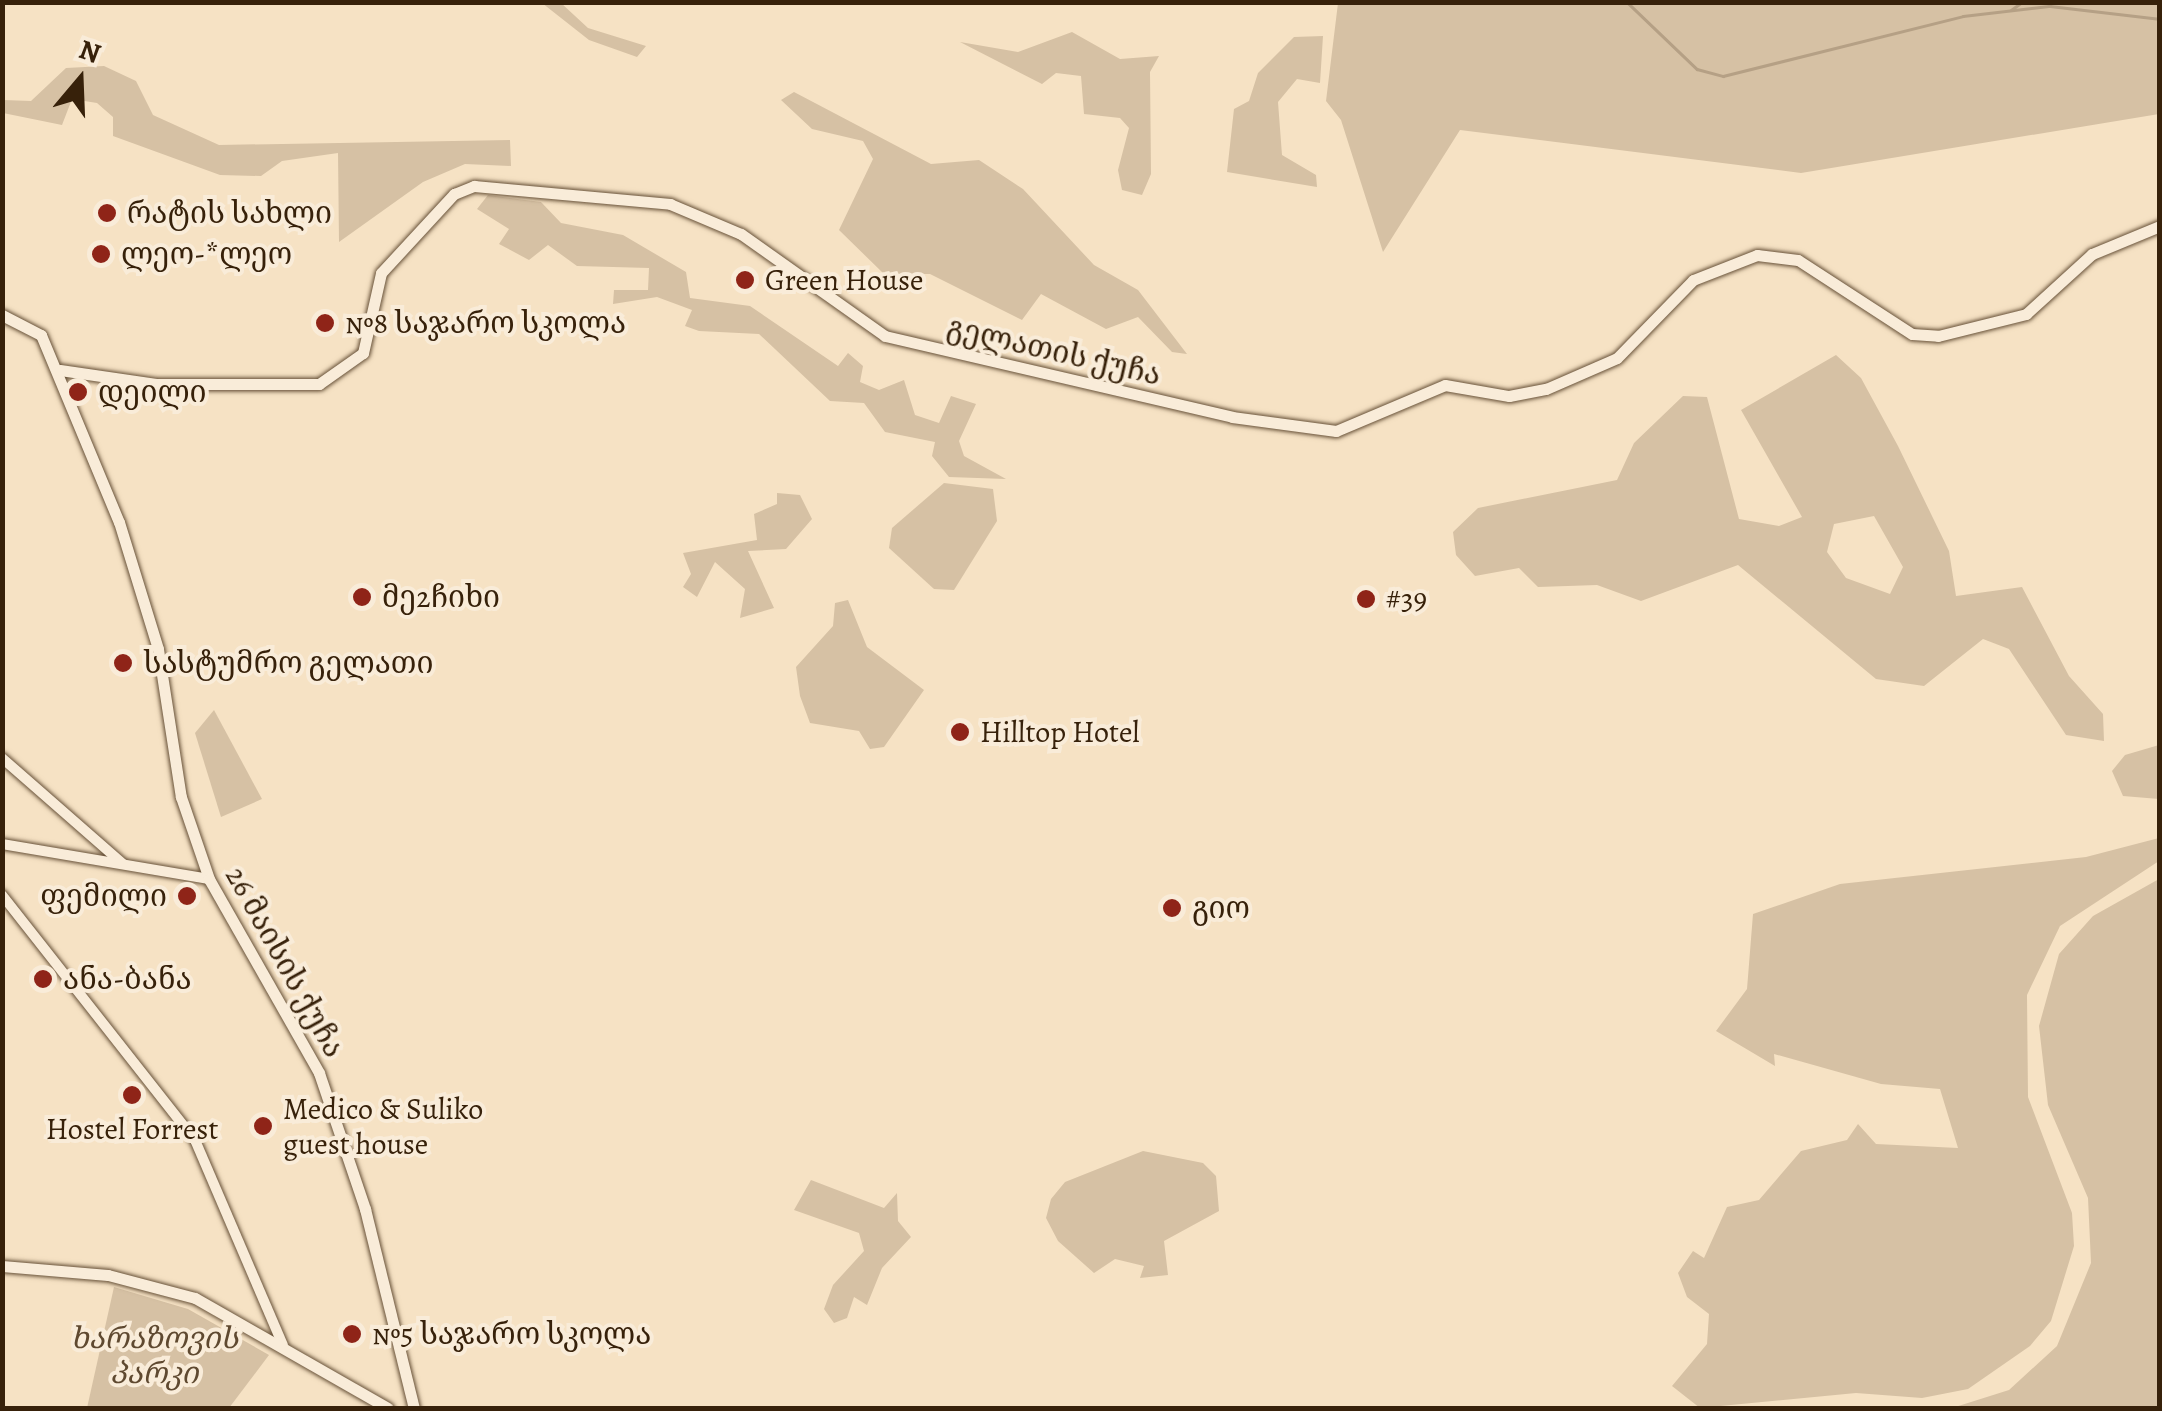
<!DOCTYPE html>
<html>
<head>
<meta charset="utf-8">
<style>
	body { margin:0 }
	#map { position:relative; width:2162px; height:1411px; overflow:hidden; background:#f6e2c4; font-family:Alegreya,"Noto Serif Georgian",serif }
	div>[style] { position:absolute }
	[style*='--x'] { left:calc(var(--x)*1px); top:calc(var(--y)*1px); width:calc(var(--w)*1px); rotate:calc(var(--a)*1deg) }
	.green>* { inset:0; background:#d6c1a4 }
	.stream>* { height:2.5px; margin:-1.25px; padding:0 1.25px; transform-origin:1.25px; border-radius:1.25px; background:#b5a085 }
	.roads { filter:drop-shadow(0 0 2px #675138) drop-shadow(0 0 2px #675138) }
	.tertiary>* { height:10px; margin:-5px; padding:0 5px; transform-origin:5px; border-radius:5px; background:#f9ecd9 }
	.secondary>* { height:11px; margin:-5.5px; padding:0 5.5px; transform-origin:5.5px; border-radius:5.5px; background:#f9ecd9 }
	.dots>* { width:28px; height:28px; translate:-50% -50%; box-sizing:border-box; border:5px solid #f9ecd9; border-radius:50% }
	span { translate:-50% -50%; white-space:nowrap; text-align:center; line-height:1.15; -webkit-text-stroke:8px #f9ecd9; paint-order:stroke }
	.poi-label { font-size:30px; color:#37210a }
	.left { translate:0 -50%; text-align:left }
	.right { translate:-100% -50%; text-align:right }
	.street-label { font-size:30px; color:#37210a }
	.park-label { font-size:30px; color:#5f4930; font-style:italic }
	.frame { position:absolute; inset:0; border:5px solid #37210a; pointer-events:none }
	.north { position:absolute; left:30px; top:30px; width:100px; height:100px; -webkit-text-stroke:8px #f9ecd9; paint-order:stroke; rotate:19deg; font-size:28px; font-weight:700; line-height:40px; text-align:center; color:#37210a }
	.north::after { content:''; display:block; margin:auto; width:35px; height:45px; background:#37210a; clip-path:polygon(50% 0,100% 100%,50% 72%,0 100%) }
</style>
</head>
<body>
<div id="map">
	<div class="green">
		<i style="clip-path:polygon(542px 3px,561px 3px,588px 28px,646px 46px,637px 57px,589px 40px)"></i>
		<i style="clip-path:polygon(1338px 3px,2159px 3px,2159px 114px,1801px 173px,1460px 130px,1383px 252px,1341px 120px,1326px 101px)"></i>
		<i style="clip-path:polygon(1072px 32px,1120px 59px,1159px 56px,1150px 72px,1151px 174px,1142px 195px,1122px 190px,1118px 170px,1129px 128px,1120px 118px,1084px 114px,1081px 76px,1056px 73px,1042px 84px,960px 42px,1018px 52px)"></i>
		<i style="clip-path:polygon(1323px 36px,1320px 83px,1297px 79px,1278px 102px,1282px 155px,1316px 175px,1317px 187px,1227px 172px,1234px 109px,1249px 101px,1258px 73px,1294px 37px)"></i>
		<i style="clip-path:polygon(104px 66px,136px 81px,153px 115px,219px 145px,510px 140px,511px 166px,465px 164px,423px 182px,339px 242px,338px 153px,282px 161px,261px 176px,220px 175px,113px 136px,113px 117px,97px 103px,72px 99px,62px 125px,3px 113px,3px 100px,31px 101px,66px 68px)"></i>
		<i style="clip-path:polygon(794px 92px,931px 164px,979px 160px,1023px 189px,1094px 265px,1138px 290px,1187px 354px,1172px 352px,1138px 317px,1106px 329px,1041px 294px,1022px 320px,930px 274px,884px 274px,839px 230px,873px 159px,863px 141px,812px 129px,781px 100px)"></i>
		<i style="clip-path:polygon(488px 195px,541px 202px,561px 223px,623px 235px,686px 272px,690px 298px,750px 306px,838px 366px,848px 353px,863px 366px,860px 382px,879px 390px,904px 380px,915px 415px,939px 423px,951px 396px,976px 404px,959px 441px,964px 456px,1006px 479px,949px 477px,932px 456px,935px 442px,885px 432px,864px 403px,830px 401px,759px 334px,699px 331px,685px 326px,692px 310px,657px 297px,613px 304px,614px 290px,648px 290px,649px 268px,577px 266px,548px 245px,529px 260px,499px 244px,509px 229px,477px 209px)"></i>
		<i style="clip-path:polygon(evenodd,1836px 355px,1861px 378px,1898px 446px,1949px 551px,1956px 596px,2022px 587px,2069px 676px,2103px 714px,2104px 741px,2066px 735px,2009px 649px,1983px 639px,1924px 686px,1876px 679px,1738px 565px,1641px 601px,1597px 585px,1538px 587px,1519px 568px,1475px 576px,1456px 555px,1453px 532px,1478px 508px,1617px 480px,1634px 443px,1683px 396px,1707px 397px,1739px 519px,1779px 526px,1802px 517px,1741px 410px,1836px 355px,1874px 516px,1903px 567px,1890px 594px,1846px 578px,1827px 552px,1834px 524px,1874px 516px)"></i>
		<i style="clip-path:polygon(944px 483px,993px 489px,997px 521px,954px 590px,934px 589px,889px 548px,892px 528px)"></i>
		<i style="clip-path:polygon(777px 493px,800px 495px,812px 519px,786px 549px,748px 551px,774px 608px,740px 618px,745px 589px,715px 562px,697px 597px,683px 587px,691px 574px,683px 553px,757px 540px,754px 514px,777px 504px)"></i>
		<i style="clip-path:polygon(848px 600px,867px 647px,924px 690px,884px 747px,870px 749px,859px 731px,810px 723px,800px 696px,796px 667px,833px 626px,835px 603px)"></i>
		<i style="clip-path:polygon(214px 710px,262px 799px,221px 817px,195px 733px)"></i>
		<i style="clip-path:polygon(2159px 745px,2159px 799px,2123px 796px,2112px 771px,2125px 755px)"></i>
		<i style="clip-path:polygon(2159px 838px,2159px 861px,2060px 926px,2027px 995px,2028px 1097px,2072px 1213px,2074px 1246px,2051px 1321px,2030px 1346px,1968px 1389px,1922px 1398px,1856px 1393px,1700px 1408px,1672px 1386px,1707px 1344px,1709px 1314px,1687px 1297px,1678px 1273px,1693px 1251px,1704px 1258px,1727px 1207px,1759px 1200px,1801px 1151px,1847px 1140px,1858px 1124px,1876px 1144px,1958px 1148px,1940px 1089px,1881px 1084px,1774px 1054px,1775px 1066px,1716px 1031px,1747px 989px,1753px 914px,1840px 884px,2086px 857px)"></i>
		<i style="clip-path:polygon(2159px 879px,2159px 1408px,1952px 1408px,2009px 1390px,2057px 1346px,2091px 1263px,2088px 1198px,2048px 1105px,2039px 1026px,2059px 954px,2093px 916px)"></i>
		<i style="clip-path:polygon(1143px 1151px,1203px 1163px,1216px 1176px,1219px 1211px,1164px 1241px,1168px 1275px,1140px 1278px,1144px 1266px,1115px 1259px,1094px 1273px,1058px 1241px,1046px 1218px,1051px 1199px,1065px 1182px)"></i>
		<i style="clip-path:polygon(811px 1180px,884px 1208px,897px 1193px,898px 1221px,911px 1237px,882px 1268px,867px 1305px,854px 1297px,847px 1318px,834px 1323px,824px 1309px,833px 1285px,864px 1251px,859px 1233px,794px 1210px)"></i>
		<i style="clip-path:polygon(114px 1287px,188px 1309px,269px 1355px,229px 1408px,87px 1408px)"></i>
	</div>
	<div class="stream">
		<i style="--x:1627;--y:2;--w:97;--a:43.7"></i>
		<i style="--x:1697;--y:69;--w:27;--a:15"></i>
		<i style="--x:1723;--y:76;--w:247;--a:-14"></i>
		<i style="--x:1963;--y:16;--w:88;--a:-6.6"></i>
		<i style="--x:2050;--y:6;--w:111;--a:6.7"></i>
		<i style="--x:2011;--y:10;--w:14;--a:-36"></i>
	</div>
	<div class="roads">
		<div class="tertiary">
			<i style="--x:2;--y:758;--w:161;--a:41.2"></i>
			<i style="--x:2;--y:844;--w:210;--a:9.6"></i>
			<i style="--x:2;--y:895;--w:312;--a:51.8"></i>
			<i style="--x:195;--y:1140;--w:223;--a:66.8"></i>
		</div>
		<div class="secondary">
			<i style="--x:2;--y:315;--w:44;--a:27.1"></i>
			<i style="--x:41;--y:335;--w:203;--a:67.4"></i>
			<i style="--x:119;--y:522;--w:133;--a:72.9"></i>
			<i style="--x:158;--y:649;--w:150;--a:81.2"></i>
			<i style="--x:181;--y:797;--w:87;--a:71.1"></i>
			<i style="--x:209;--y:879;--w:223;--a:60.4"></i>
			<i style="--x:319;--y:1073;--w:144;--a:71.3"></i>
			<i style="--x:365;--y:1209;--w:205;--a:76.2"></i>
			<i style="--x:60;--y:370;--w:97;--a:8.3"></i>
			<i style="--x:156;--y:384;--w:163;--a:0"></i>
			<i style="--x:319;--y:384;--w:54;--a:-35.2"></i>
			<i style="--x:363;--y:353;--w:82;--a:-77.3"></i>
			<i style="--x:381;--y:273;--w:108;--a:-47.3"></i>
			<i style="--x:454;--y:194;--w:22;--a:-22"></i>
			<i style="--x:474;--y:186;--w:197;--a:5.2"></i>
			<i style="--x:670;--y:204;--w:77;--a:22.9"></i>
			<i style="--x:741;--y:234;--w:176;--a:35.3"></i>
			<i style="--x:885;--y:336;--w:356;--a:13.1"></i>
			<i style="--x:1232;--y:417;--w:105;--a:7.7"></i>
			<i style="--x:1336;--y:431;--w:118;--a:-22.9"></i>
			<i style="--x:1445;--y:385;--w:65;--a:9.8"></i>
			<i style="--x:1509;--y:396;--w:38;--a:-11"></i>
			<i style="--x:1546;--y:389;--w:77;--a:-23.6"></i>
			<i style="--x:1617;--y:358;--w:109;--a:-45.7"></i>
			<i style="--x:1693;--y:280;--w:69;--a:-21.3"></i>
			<i style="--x:1757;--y:255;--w:41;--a:7"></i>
			<i style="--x:1798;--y:260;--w:136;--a:33"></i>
			<i style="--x:1912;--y:334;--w:26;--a:4"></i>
			<i style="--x:1938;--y:336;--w:91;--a:-14"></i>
			<i style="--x:2026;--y:314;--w:89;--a:-42.3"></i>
			<i style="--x:2092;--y:254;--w:74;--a:-22.4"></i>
			<i style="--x:2;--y:1266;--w:106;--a:4.9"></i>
			<i style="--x:108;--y:1275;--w:90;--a:14.8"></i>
			<i style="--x:195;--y:1298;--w:222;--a:29.7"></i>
		</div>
	</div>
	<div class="dots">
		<i style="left:107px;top:213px;background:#8f2418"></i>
		<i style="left:101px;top:254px;background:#8f2418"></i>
		<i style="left:745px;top:280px;background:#8f2418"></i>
		<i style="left:325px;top:323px;background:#8f2418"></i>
		<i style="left:78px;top:392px;background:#8f2418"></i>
		<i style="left:362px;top:597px;background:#8f2418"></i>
		<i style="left:1366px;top:599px;background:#8f2418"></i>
		<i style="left:123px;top:663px;background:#8f2418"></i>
		<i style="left:960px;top:732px;background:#8f2418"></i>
		<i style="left:187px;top:896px;background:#8f2418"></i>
		<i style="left:1172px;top:908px;background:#8f2418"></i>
		<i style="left:43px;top:979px;background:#8f2418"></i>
		<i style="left:132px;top:1095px;background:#8f2418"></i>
		<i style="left:263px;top:1126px;background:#8f2418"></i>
		<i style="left:352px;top:1334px;background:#8f2418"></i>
	</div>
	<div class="poi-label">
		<span class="left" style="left:127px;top:213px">რატის სახლი</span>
		<span class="left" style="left:121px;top:254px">ლეო-*ლეო</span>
		<span class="left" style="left:765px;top:280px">Green House</span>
		<span class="left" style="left:345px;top:323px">№8 საჯარო სკოლა</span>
		<span class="left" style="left:98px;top:392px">დეილი</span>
		<span class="left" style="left:382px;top:597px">მე2ჩიხი</span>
		<span class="left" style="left:1386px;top:599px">#39</span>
		<span class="left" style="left:143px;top:663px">სასტუმრო გელათი</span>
		<span class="left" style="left:980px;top:732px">Hilltop Hotel</span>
		<span class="right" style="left:167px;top:896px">ფემილი</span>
		<span class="left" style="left:1192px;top:908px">გიო</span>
		<span class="left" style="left:63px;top:979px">ანა-ბანა</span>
		<span class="left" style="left:283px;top:1126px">Medico &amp; Suliko<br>guest house</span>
		<span style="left:132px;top:1129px">Hostel Forrest</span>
		<span class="left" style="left:372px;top:1334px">№5 საჯარო სკოლა</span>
	</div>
	<div class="street-label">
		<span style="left:1054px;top:351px;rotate:13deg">გელათის ქუჩა</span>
		<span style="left:285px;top:962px;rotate:61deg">26 მაისის ქუჩა</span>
	</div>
	<div class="park-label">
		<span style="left:154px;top:1355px">ხარაზოვის<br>პარკი</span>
	</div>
	<div class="frame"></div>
	<div class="north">N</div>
</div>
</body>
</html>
